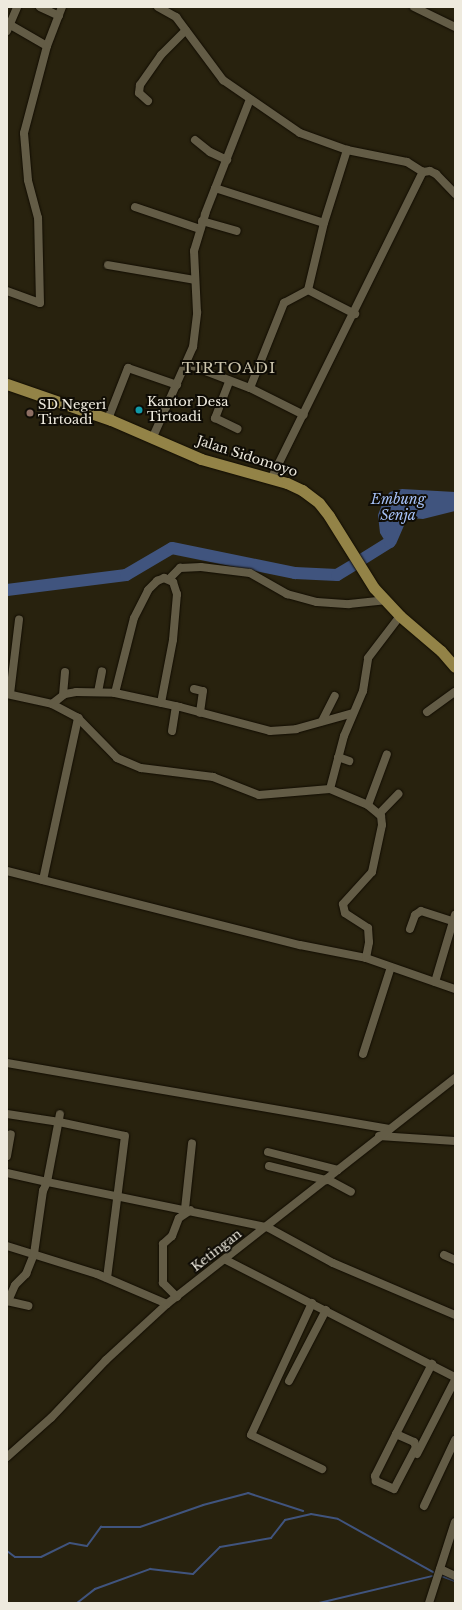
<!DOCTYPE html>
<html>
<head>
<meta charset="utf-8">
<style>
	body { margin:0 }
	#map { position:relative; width:462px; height:1610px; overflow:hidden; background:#28220e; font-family:"Libre Baskerville",serif }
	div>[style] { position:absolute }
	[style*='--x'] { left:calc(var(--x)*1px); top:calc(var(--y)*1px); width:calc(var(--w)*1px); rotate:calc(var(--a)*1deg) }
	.water>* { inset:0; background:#40547e }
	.stream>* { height:2px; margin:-1px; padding:0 1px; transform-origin:1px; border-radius:1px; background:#40547e }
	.river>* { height:12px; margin:-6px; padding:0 6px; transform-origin:6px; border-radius:6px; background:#40547e }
	.roads { filter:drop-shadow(0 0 1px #110c00) drop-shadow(0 0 1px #110c00) }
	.minor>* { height:8px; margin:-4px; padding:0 4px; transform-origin:4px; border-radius:4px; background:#635c46 }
	.major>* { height:11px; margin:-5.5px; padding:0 5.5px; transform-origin:5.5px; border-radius:5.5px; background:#938347 }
	.dots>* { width:11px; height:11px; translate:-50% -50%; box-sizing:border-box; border:2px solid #0f0c05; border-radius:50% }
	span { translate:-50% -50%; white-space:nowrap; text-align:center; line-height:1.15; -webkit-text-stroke:4px #0f0c05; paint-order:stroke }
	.poi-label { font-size:13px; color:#eeeade }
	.left { translate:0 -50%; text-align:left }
	.street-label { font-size:13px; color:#eeeade }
	.water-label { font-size:14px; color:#a5c0f6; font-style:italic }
	.quarter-label { font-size:15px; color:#cac3ab; letter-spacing:1px }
	.frame { position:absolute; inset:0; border:8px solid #eeeade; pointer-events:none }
</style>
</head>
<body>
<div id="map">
	<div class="water">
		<i style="clip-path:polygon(402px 489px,455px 492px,455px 511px,423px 519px,410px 518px,406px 521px,396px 544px,388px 546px,380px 533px,378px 515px,384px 499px,390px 492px)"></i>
	</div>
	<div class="stream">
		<i style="--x:7;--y:1551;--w:10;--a:37"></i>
		<i style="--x:15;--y:1557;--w:26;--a:0"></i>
		<i style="--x:41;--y:1557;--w:32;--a:-26"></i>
		<i style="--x:70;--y:1543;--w:17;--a:10"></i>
		<i style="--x:87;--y:1546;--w:24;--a:-54"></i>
		<i style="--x:101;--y:1527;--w:39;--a:0"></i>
		<i style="--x:140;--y:1527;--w:67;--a:-19.2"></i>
		<i style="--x:203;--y:1505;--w:47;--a:-14.9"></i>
		<i style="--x:248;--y:1493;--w:58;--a:18.1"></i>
		<i style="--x:439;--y:1575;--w:17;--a:21"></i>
		<i style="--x:77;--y:1603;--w:23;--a:-38"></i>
		<i style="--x:95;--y:1589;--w:59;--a:-20"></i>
		<i style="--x:150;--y:1569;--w:43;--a:6.6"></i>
		<i style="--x:193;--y:1574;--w:38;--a:-45"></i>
		<i style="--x:220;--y:1547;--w:52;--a:-10"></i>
		<i style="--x:271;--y:1538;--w:23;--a:-52"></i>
		<i style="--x:285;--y:1520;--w:27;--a:-13"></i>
		<i style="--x:311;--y:1514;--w:27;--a:10"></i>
		<i style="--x:338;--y:1519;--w:109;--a:29.2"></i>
		<i style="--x:319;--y:1603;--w:116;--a:-13.4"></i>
	</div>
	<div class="river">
		<i style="--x:361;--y:560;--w:34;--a:-32"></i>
		<i style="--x:390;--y:542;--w:11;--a:-80"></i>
		<i style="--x:7;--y:590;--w:120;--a:-7.2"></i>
		<i style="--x:126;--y:575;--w:53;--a:-30.4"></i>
		<i style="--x:172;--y:548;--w:126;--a:11.5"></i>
		<i style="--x:295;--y:573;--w:42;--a:2.7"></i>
		<i style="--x:337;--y:575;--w:21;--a:-31"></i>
	</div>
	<div class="roads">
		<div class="minor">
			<i style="--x:40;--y:7;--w:21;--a:25"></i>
			<i style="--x:158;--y:7;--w:21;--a:29"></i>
			<i style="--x:176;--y:17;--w:79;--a:53.3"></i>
			<i style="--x:223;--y:80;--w:93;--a:34.5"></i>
			<i style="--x:300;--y:133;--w:50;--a:19.9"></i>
			<i style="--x:347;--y:150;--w:61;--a:11.3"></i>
			<i style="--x:407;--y:162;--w:19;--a:32"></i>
			<i style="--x:423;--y:172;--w:7;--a:-8"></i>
			<i style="--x:430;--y:171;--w:7;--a:27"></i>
			<i style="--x:436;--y:174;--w:28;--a:46"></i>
			<i style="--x:414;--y:7;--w:46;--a:26"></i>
			<i style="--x:7;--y:23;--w:46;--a:29.9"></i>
			<i style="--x:7;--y:31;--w:26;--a:-67"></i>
			<i style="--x:148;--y:101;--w:12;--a:-138"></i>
			<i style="--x:139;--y:93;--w:8;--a:-83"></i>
			<i style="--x:140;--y:85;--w:37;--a:-55"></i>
			<i style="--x:161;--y:55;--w:35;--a:-45"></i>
			<i style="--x:195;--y:140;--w:19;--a:39"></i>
			<i style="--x:210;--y:152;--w:19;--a:25"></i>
			<i style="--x:215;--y:188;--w:114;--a:17.8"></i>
			<i style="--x:135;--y:207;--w:69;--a:18.7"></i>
			<i style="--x:202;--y:221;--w:36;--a:16"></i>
			<i style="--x:108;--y:265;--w:88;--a:9.8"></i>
			<i style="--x:308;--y:290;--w:53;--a:27.1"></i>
			<i style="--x:7;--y:291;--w:35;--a:20"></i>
			<i style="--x:40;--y:303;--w:85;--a:-91.3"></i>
			<i style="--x:38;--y:218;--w:39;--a:-105"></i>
			<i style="--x:28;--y:180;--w:47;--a:-94.9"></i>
			<i style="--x:24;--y:133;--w:90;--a:-75.2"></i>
			<i style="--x:47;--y:46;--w:42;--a:-69"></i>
			<i style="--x:187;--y:364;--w:67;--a:20.9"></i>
			<i style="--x:250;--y:388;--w:60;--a:26.6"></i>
			<i style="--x:229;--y:382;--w:39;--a:111"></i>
			<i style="--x:215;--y:418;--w:25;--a:26"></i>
			<i style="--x:250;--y:388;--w:92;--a:-68.2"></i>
			<i style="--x:284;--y:303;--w:27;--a:-28"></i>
			<i style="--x:308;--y:290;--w:69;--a:-76.6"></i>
			<i style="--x:324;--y:223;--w:77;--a:-72.5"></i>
			<i style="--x:108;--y:419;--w:55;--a:-68.6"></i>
			<i style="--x:128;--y:368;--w:52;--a:19.1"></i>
			<i style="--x:152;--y:439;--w:101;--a:-66"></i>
			<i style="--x:193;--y:347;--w:35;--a:-83"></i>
			<i style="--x:197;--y:312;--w:61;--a:-92.8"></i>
			<i style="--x:194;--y:251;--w:39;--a:-73"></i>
			<i style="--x:205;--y:214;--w:123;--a:-68.6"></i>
			<i style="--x:271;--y:479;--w:343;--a:-63.7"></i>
			<i style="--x:169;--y:579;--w:16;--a:-45"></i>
			<i style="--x:180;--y:568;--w:21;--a:-3"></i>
			<i style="--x:201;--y:567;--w:49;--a:7"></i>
			<i style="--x:250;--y:573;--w:43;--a:29.6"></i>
			<i style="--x:287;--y:594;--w:31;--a:15"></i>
			<i style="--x:317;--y:602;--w:32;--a:4"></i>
			<i style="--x:349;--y:604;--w:36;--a:-6"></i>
			<i style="--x:194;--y:689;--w:9;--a:13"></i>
			<i style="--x:203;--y:691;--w:22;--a:98"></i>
			<i style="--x:98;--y:692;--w:21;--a:-79"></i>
			<i style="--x:115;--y:693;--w:77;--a:-75.8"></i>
			<i style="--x:134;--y:618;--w:31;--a:-63"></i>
			<i style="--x:148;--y:590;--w:13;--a:-45"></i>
			<i style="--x:157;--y:581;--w:8;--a:-23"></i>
			<i style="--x:164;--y:578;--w:10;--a:24"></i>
			<i style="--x:173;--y:582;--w:13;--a:72"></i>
			<i style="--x:177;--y:594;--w:46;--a:95"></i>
			<i style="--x:173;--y:640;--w:64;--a:100.8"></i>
			<i style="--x:7;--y:694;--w:46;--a:12.5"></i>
			<i style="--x:52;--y:704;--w:16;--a:-38"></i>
			<i style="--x:65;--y:694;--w:11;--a:-10"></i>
			<i style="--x:76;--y:692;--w:39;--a:1"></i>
			<i style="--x:115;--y:693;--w:66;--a:12.2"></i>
			<i style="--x:180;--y:707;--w:93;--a:14.9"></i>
			<i style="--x:270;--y:731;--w:26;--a:-4"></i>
			<i style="--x:296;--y:729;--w:59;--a:-15.7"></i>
			<i style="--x:10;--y:694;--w:75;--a:-83.1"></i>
			<i style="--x:63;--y:695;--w:23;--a:-85"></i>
			<i style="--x:52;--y:704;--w:30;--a:28"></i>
			<i style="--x:78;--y:718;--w:56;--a:45.7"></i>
			<i style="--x:117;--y:758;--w:26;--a:23"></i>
			<i style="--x:141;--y:768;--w:73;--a:7.1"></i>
			<i style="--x:213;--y:777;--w:49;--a:21.4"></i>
			<i style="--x:259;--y:795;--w:71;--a:-4.8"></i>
			<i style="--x:427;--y:712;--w:34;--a:-36"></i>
			<i style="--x:322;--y:721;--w:28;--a:-63"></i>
			<i style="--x:172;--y:731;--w:25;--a:-81"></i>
			<i style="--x:338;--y:757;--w:12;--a:20"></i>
			<i style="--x:368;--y:805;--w:54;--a:-69.6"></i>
			<i style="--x:379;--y:814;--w:28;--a:-46"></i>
			<i style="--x:7;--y:871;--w:302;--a:14.2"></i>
			<i style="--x:300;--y:945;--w:67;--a:11.1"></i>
			<i style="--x:366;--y:958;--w:94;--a:19.2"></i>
			<i style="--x:43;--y:880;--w:166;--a:-77.8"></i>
			<i style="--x:410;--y:929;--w:15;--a:-70"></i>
			<i style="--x:415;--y:915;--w:7;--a:-34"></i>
			<i style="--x:421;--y:911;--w:35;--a:18"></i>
			<i style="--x:366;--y:958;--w:16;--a:-79"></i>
			<i style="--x:369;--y:942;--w:14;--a:-94"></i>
			<i style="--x:368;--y:928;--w:27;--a:-147"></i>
			<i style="--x:345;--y:913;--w:9;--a:-103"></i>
			<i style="--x:343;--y:904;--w:43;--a:-47.8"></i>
			<i style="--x:372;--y:872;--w:48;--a:-78"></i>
			<i style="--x:382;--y:825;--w:9;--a:-96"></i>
			<i style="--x:381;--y:816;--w:17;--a:-140"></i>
			<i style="--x:368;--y:805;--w:41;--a:-157.2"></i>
			<i style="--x:330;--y:789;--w:55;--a:-75.2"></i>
			<i style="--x:344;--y:736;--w:49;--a:-67.1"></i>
			<i style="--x:363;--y:691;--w:33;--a:-81"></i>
			<i style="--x:368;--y:658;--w:53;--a:-52.7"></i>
			<i style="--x:435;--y:982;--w:70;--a:-73.4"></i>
			<i style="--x:363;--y:1054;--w:91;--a:-72.2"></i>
			<i style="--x:7;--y:1063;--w:388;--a:9.8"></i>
			<i style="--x:7;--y:1114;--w:53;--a:8.7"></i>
			<i style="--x:59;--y:1122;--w:67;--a:12"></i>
			<i style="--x:125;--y:1136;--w:143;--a:97.2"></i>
			<i style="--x:379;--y:1136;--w:76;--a:3.8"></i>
			<i style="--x:268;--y:1152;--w:72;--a:14.4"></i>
			<i style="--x:7;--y:1156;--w:22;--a:-80"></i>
			<i style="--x:269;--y:1166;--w:59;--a:13.8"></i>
			<i style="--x:7;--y:1173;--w:41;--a:12.7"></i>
			<i style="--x:47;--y:1182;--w:69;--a:-79.2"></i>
			<i style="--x:327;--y:1179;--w:27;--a:28"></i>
			<i style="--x:185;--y:1209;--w:66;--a:-83.9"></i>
			<i style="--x:7;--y:1246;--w:94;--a:17.3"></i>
			<i style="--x:97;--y:1274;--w:76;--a:23.2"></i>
			<i style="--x:444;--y:1255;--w:12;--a:24"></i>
			<i style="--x:226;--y:1260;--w:257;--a:27.1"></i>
			<i style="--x:177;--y:1297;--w:20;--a:-135"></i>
			<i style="--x:163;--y:1283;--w:39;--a:-90"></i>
			<i style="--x:163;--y:1244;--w:12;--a:-42"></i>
			<i style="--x:172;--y:1236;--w:19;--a:-69"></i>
			<i style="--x:179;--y:1218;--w:14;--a:-34"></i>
			<i style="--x:7;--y:1301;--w:22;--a:13"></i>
			<i style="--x:8;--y:1301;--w:17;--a:-66"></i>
			<i style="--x:15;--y:1285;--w:16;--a:-45"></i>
			<i style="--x:26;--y:1274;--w:22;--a:-68"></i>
			<i style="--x:34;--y:1254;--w:64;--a:-81.9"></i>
			<i style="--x:43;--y:1191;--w:10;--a:-66"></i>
			<i style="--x:47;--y:1182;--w:225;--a:11.6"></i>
			<i style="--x:267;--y:1227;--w:75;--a:28.6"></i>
			<i style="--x:333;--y:1263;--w:133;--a:23.1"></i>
			<i style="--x:312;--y:1303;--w:145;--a:114.8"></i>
			<i style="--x:251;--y:1435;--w:79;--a:25.6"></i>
			<i style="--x:289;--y:1381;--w:80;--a:-62.5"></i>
			<i style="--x:396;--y:1434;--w:20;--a:24"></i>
			<i style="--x:414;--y:1442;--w:5;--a:68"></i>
			<i style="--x:416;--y:1447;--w:47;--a:117.6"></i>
			<i style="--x:394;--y:1489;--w:20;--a:-156"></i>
			<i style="--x:376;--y:1481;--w:5;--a:-101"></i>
			<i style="--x:375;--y:1476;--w:47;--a:-63.4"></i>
			<i style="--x:396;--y:1434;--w:79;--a:-62.8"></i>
			<i style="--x:417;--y:1454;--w:83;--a:-62.8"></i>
			<i style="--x:7;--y:1457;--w:59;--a:-41.6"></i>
			<i style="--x:51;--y:1418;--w:80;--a:-46.5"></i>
			<i style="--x:106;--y:1360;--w:83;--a:-42.6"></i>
			<i style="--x:167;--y:1304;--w:366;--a:-38.1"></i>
			<i style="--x:424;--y:1506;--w:73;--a:-64.8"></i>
			<i style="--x:440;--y:1569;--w:17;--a:25"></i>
			<i style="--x:429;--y:1603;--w:85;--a:-72.2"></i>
		</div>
		<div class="major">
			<i style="--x:7;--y:384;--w:110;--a:19.1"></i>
			<i style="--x:111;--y:420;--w:98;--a:23.4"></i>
			<i style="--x:201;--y:459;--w:89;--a:15.6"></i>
			<i style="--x:287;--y:483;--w:17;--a:25"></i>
			<i style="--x:302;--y:490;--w:21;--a:37"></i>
			<i style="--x:319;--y:503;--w:16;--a:52"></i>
			<i style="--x:329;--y:516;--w:85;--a:58"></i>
			<i style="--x:374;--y:588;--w:38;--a:47"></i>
			<i style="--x:400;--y:616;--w:54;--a:40.5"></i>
			<i style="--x:441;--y:651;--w:21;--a:49"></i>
		</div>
	</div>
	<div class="dots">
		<i style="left:139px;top:410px;background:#0f9aa8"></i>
		<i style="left:30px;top:413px;background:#8d6e63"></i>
	</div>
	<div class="poi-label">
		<span class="left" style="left:147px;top:410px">Kantor Desa<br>Tirtoadi</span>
		<span class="left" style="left:38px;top:413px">SD Negeri<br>Tirtoadi</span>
	</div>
	<div class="street-label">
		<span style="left:247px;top:457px;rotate:18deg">Jalan Sidomoyo</span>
		<span style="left:217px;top:1251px;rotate:-38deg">Ketingan</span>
	</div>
	<div class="water-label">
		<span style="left:398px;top:507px">Embung<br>Senja</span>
	</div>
	<div class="quarter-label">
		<span style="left:229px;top:368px">TIRTOADI</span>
	</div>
	<div class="frame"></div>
</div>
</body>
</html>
